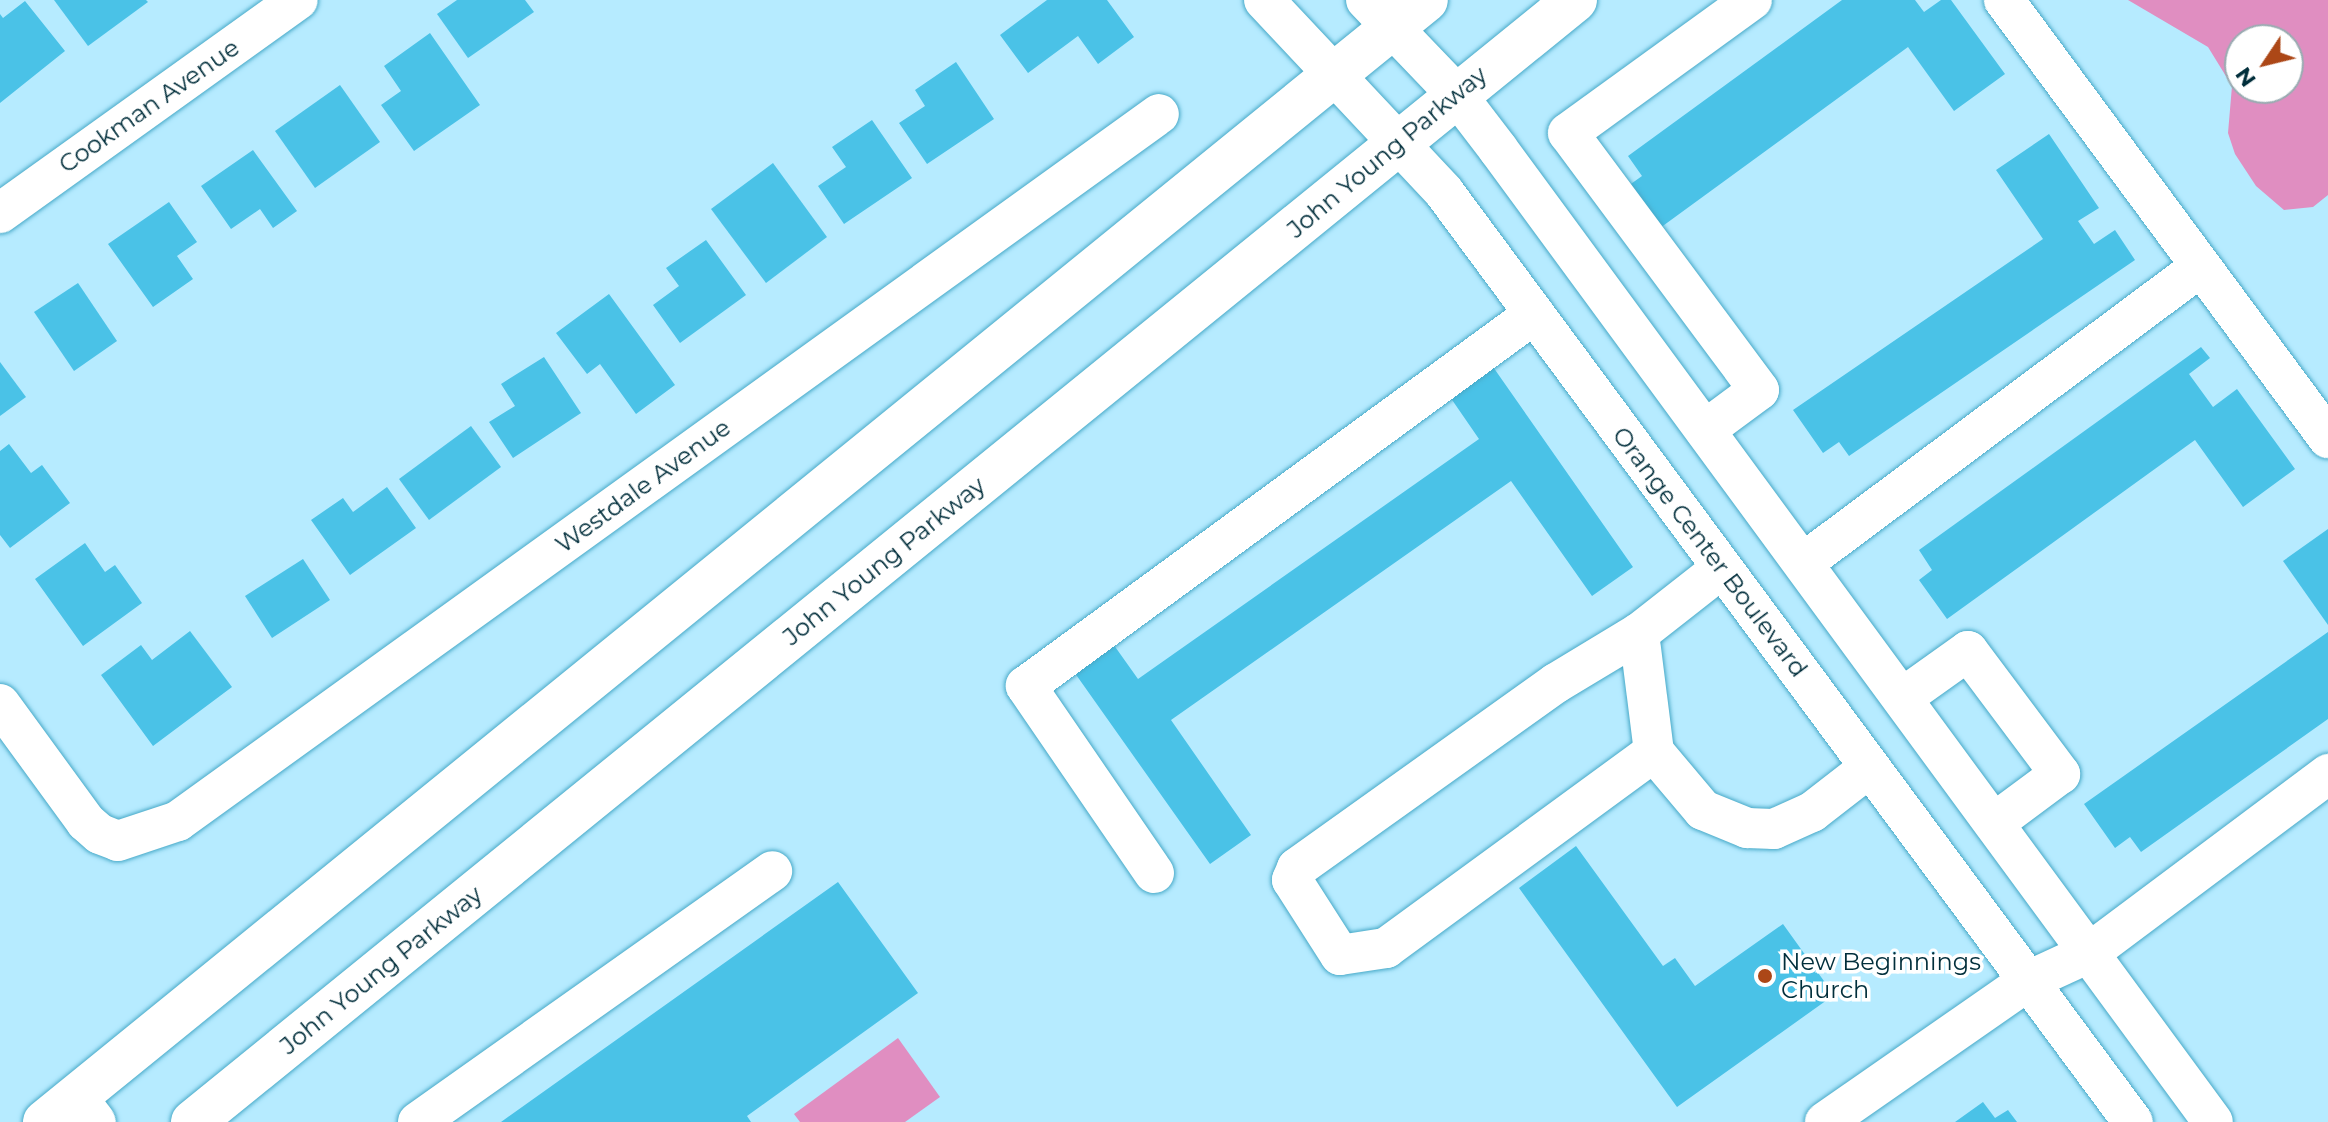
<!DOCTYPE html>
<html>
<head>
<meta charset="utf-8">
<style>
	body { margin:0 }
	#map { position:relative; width:2328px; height:1122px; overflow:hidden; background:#b6ebff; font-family:Montserrat,sans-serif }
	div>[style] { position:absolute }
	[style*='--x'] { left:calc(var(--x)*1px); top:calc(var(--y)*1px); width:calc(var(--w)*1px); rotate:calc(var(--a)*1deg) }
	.water>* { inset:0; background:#e08ec1 }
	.building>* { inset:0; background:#4ac2e7 }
	.roads { filter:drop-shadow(0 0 2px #47a9c8) drop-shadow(0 0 2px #47a9c8) }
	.minor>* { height:40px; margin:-20px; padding:0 20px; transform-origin:20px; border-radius:20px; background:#fff }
	.major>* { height:44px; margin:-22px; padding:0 22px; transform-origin:22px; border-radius:22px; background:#fff }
	.dots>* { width:22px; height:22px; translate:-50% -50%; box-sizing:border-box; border:4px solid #fff; border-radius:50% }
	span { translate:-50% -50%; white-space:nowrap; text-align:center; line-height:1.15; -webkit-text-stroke:7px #fff; paint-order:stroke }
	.street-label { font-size:24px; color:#012e3b }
	.poi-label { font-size:24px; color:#012e3b }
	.left { translate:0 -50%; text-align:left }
	.north { position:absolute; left:2224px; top:24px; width:80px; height:80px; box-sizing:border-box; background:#fff; border:2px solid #99abb1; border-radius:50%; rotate:235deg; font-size:22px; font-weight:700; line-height:32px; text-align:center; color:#012e3b }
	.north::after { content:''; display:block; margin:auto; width:28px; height:36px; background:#ac4717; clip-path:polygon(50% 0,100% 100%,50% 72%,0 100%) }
</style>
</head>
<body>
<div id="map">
	<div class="water">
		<i style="clip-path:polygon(evenodd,2128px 0,2328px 0,2328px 195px,2313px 207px,2284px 210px,2256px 186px,2235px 154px,2228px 133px,2232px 86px,2208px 47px,2128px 0,2288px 40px,2288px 88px,2240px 88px,2240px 40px,2288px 40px)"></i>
		<i style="clip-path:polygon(898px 1038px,940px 1097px,905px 1122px,800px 1122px,794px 1114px)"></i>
	</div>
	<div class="building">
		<i style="clip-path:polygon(54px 0,146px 0,148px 2px,88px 46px)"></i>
		<i style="clip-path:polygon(457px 0,525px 0,534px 12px,468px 58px,437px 14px)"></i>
		<i style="clip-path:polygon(1047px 0,1107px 0,1134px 37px,1098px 64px,1078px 36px,1028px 73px,1000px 35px)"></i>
		<i style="clip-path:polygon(1842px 0,1915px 0,1924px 12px,1941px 0,1951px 0,2005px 74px,1954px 111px,1908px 47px,1660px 228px,1628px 186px,1642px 176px,1628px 156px)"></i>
		<i style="clip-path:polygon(25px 1px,65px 51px,0 103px,0 14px,3px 18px)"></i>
		<i style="clip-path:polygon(430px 33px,480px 105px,414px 151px,381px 105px,401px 91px,384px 66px)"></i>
		<i style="clip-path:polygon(956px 62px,994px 119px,927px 164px,899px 123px,925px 106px,915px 90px)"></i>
		<i style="clip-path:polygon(340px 85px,380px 142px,315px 188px,275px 131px)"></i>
		<i style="clip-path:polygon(872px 120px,912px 178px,844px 224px,818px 186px,846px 167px,832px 147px)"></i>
		<i style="clip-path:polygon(2049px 134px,2099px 208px,2078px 221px,2094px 244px,2115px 230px,2135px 260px,1849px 456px,1839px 442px,1823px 453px,1793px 410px,2043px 239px,1996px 170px)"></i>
		<i style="clip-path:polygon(253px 150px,297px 211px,273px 228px,260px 209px,231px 229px,201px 186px)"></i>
		<i style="clip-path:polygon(773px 163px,827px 237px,766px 283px,711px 209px)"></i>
		<i style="clip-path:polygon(169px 202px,197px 242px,177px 256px,193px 279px,153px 307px,108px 244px)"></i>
		<i style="clip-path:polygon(706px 240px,746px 295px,680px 343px,653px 305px,679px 286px,666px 268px)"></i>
		<i style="clip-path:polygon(78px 283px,117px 341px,74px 371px,34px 312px)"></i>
		<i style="clip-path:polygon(609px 294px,675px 385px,636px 414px,600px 364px,587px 374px,556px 333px)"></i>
		<i style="clip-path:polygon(2201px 347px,2210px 358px,2189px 374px,2213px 407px,2237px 389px,2295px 469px,2243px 507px,2195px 440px,1947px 619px,1919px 580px,1932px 570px,1919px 550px)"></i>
		<i style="clip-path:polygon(544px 357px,581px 413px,513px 458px,489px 422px,515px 406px,501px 384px)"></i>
		<i style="clip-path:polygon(0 362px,26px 397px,0 416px)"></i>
		<i style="clip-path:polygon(1491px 364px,1633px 567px,1592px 596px,1511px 481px,1171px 720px,1251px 835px,1210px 864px,1072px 669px,1111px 641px,1138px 679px,1479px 439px,1448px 394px)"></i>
		<i style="clip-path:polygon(471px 426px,501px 467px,429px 520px,399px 479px)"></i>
		<i style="clip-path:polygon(9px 444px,31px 473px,42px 465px,70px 503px,10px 548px,0 535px,0 451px)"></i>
		<i style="clip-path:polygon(387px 487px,416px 528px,350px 575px,311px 520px,343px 498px,353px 512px)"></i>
		<i style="clip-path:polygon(2328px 529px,2328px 625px,2283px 561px)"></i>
		<i style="clip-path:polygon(85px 543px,105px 572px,115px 565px,142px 603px,83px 646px,35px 579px)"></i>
		<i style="clip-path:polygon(303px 559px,330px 600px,272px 638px,245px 596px)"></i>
		<i style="clip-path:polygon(190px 631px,232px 687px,153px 746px,101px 675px,141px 645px,152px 660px)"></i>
		<i style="clip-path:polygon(2328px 632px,2328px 719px,2141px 852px,2130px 837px,2115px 848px,2084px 804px)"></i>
		<i style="clip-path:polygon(1576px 846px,1663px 966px,1675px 958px,1695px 986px,1783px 924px,1834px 995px,1677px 1107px,1519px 888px)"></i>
		<i style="clip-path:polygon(838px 882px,918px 993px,747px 1116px,751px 1122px,501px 1122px)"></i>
		<i style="clip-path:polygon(1983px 1102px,1995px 1118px,2008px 1110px,2017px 1122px,1955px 1122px)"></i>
	</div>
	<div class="roads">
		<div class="minor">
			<i style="--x:1264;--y:0;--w:263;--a:46.8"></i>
			<i style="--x:1444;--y:192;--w:1157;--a:53.47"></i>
			<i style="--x:1366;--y:0;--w:130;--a:46.2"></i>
			<i style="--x:1456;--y:94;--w:69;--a:52.6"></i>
			<i style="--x:1498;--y:149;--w:1207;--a:53.69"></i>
			<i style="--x:2004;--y:0;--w:545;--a:53.51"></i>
			<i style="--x:0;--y:213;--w:366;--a:-35.6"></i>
			<i style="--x:1705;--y:430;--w:67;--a:-36.5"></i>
			<i style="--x:1759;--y:390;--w:320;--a:-126.6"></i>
			<i style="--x:1568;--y:133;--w:227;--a:-35.9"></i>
			<i style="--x:1803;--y:563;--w:495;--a:-36.7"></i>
			<i style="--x:1722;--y:568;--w:105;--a:141.9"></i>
			<i style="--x:1639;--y:633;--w:97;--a:148.9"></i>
			<i style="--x:1556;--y:683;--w:318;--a:144.5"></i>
			<i style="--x:1297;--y:868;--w:13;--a:113"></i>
			<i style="--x:1292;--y:880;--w:89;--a:57.4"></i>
			<i style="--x:1340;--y:955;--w:47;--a:-8.7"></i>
			<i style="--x:1386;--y:948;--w:332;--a:-36.2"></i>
			<i style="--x:1654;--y:752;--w:76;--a:49.8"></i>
			<i style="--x:1703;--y:810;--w:48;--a:22.2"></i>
			<i style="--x:1747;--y:828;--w:27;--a:2"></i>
			<i style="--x:1774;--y:829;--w:42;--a:-24.1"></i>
			<i style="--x:1812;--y:812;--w:73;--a:-37.8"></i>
			<i style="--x:1639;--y:633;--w:120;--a:82.8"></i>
			<i style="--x:1902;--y:698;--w:81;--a:-35.5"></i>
			<i style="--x:1968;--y:651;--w:154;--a:53.2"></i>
			<i style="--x:2060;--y:774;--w:82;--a:143.4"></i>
			<i style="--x:0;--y:704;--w:146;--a:53.9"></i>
			<i style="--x:86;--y:822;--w:18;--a:41"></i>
			<i style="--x:100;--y:834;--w:19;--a:21"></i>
			<i style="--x:118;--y:841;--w:63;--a:-18.4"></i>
			<i style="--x:178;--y:821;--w:1209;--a:-35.78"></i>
			<i style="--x:1154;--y:873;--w:227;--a:-124.4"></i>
			<i style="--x:1026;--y:686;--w:630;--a:-36.21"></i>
			<i style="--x:77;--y:1097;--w:31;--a:53"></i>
			<i style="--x:418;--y:1122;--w:434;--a:-35.3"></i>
			<i style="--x:1825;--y:1122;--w:247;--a:-34.8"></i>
			<i style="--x:2028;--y:981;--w:67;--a:-24.7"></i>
			<i style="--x:2089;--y:953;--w:299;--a:-36.8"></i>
		</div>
		<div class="major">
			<i style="--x:45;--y:1122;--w:1779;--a:-39.09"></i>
			<i style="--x:193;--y:1122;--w:1780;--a:-39.07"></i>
		</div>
	</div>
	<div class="dots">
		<i style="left:1765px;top:976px;background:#ac4717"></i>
	</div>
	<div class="street-label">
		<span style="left:149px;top:106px;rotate:-35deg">Cookman Avenue</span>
		<span style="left:1387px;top:152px;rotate:-40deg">John Young Parkway</span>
		<span style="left:643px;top:486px;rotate:-36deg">Westdale Avenue</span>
		<span style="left:1710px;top:552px;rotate:53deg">Orange Center Boulevard</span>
		<span style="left:884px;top:561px;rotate:-39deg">John Young Parkway</span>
		<span style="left:381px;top:970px;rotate:-39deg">John Young Parkway</span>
	</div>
	<div class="poi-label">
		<span class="left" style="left:1781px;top:976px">New Beginnings<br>Church</span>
	</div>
	<div class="north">N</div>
</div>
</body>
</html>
